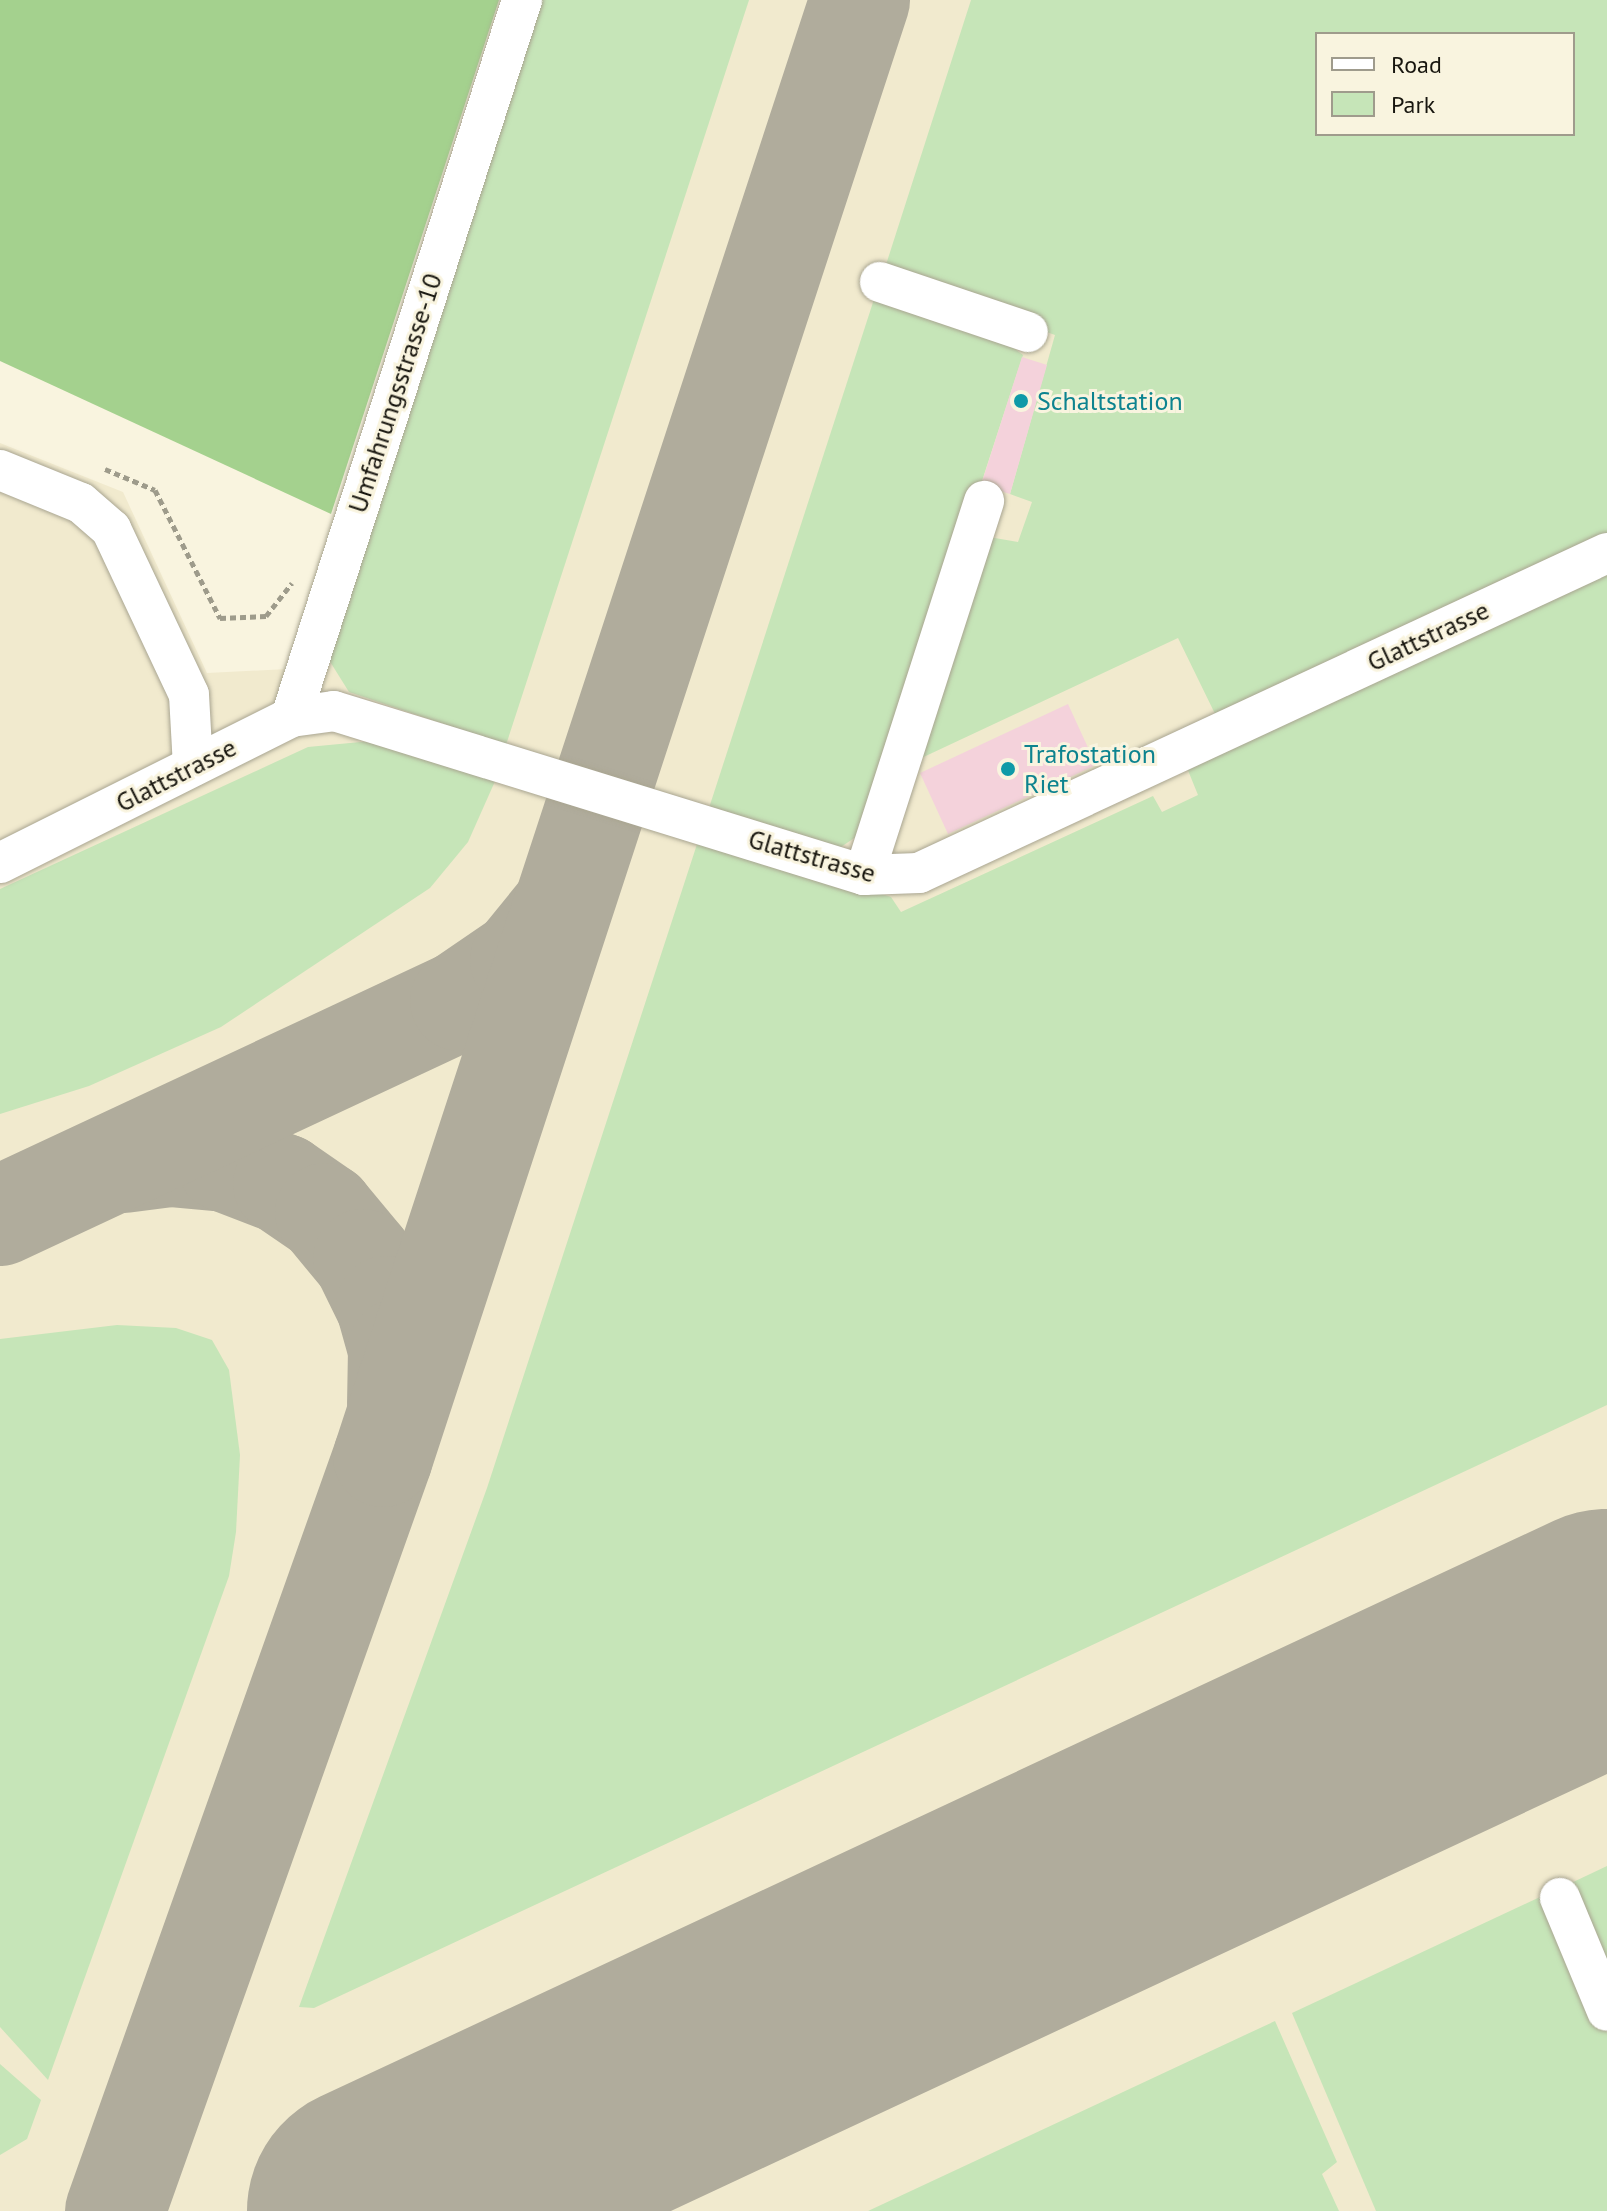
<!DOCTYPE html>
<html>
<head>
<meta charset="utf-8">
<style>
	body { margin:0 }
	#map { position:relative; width:1607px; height:2211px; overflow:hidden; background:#f9f4df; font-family:"PT Sans",sans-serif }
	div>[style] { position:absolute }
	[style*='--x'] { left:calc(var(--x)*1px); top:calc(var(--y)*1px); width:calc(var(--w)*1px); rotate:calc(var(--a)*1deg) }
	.built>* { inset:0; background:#f1eace }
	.green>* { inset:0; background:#c6e5b8 }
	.forest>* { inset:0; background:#a4d18e }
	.taxiway>* { height:100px; margin:-50px; padding:0 50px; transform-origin:50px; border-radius:50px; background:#b0ac9c }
	.runway>* { height:252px; margin:-126px; padding:0 126px; transform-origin:126px; border-radius:126px; background:#b0ac9c }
	.building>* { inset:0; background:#f4d2db }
	.path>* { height:5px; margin-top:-2.5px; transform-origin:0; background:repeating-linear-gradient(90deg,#9e9b8b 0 6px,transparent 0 10px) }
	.roads { filter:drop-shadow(0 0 2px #a9a591) drop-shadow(0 0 2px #a9a591) }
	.minor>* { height:40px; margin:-20px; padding:0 20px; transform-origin:20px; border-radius:20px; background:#fff }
	.dots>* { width:22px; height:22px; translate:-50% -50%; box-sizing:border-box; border:4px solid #f9f4df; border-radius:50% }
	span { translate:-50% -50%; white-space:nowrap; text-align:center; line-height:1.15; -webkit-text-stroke:6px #f9f4df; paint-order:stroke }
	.street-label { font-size:26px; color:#18160f }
	.culture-label { font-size:26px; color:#0d838f }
	.left { translate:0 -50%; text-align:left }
	.legend { position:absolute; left:1315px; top:32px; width:260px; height:104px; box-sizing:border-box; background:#f9f4df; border:2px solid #9f9b8c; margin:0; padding:10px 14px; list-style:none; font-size:24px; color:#18160f }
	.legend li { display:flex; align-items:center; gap:16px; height:40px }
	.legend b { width:40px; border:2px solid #9f9b8c }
</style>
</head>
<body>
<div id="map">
	<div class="built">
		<i style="clip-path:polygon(evenodd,505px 0,1607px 0,1607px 2211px,0 2211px,0 443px,123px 492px,207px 673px,287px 669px,505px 0,1317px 34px,1573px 34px,1573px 134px,1317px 134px,1317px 34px)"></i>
	</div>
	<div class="green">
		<i style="clip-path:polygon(538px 0,749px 0,506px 745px,349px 692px,329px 660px)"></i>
		<i style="clip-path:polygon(evenodd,971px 0,1607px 0,1607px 539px,1219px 722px,1178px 638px,915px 761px,989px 537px,1018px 542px,1032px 502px,1010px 494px,1055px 335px,883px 274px,971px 0,1317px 34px,1573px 34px,1573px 134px,1317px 134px,1317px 34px)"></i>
		<i style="clip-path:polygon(877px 290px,984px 326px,1023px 355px,869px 828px,838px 849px,709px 808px)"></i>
		<i style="clip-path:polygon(1607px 566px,1607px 1405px,314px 2008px,299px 2007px,487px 1488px,700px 835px,891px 897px,901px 912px,1153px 796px,1162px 812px,1198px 795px,1185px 763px)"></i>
		<i style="clip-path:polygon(371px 741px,496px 779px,468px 842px,430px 888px,221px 1027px,89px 1086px,0 1114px,0 889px,308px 747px)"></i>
		<i style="clip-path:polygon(117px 1325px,176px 1328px,212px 1340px,229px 1370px,240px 1455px,236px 1532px,229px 1576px,48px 2080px,0 2027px,0 1339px)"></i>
		<i style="clip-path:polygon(1607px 1866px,1607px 1984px,1569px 1884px)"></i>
		<i style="clip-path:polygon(1540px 1897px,1552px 1903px,1607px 2033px,1607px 2211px,1376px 2211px,1292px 2013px)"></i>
		<i style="clip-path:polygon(1275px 2021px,1337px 2162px,1322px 2174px,1339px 2211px,868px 2211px)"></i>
		<i style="clip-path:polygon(0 2064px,41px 2100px,27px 2139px,0 2155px)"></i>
	</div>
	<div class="forest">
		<i style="clip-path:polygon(0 0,499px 0,331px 514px,0 361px)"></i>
	</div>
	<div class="taxiway">
		<i style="--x:124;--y:1163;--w:47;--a:-7.3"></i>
		<i style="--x:171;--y:1157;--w:55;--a:5.2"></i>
		<i style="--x:226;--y:1162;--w:61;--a:21.1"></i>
		<i style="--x:283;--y:1184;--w:51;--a:34.6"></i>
		<i style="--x:325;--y:1213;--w:60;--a:50.4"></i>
		<i style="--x:363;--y:1259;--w:52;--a:63.9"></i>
		<i style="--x:386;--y:1306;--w:45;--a:74.4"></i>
		<i style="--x:398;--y:1349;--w:55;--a:91"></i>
		<i style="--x:0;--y:1216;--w:508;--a:-25.05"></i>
		<i style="--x:460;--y:1001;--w:73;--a:-34.3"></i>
		<i style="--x:520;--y:960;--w:63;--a:-50.8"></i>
		<i style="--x:115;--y:2211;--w:800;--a:-70.43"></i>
		<i style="--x:383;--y:1457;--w:1533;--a:-71.87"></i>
		<i style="--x:478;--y:2211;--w:245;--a:-33.7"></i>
		<i style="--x:682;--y:2075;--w:128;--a:-28.4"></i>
	</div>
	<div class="runway">
		<i style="--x:373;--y:2211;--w:1362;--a:-25.02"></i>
	</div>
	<div class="building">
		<i style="clip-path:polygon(1022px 357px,1047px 365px,1010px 494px,981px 485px)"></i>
		<i style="clip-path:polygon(1068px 704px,1096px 765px,948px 834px,920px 773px)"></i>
	</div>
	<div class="path">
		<i style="--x:105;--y:469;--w:54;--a:22.8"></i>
		<i style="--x:155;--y:490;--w:144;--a:63.1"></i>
		<i style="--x:220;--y:618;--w:46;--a:-2.5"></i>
		<i style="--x:266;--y:616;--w:42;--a:-51.8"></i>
	</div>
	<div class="roads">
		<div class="minor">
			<i style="--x:880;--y:282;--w:156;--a:18.7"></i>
			<i style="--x:0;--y:470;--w:87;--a:22.2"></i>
			<i style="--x:81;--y:503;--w:40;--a:41"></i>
			<i style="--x:111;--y:529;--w:183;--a:64.8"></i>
			<i style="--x:189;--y:695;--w:71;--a:86.8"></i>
			<i style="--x:291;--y:717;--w:753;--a:-72.14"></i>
			<i style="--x:0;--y:863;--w:326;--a:-26.6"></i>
			<i style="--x:291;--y:717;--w:43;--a:-7.9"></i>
			<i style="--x:334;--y:711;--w:555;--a:17.19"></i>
			<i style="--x:864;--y:875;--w:55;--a:-2.1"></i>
			<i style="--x:919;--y:873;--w:759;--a:-24.94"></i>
			<i style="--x:864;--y:875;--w:393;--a:-72.2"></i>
			<i style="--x:1560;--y:1898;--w:122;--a:67.4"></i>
		</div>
	</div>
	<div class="dots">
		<i style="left:1021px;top:401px;background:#0f9aa8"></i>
		<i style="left:1008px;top:769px;background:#0f9aa8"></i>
	</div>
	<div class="street-label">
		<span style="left:395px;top:393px;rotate:-72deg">Umfahrungsstrasse-10</span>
		<span style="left:1428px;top:636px;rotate:-25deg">Glattstrasse</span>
		<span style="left:176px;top:775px;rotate:-27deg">Glattstrasse</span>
		<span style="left:812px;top:856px;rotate:16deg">Glattstrasse</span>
	</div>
	<div class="culture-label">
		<span class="left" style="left:1037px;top:401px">Schaltstation</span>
		<span class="left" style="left:1024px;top:769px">Trafostation<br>Riet</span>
	</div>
	<ul class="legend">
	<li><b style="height:10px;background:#fff"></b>Road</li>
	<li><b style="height:22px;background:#c6e5b8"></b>Park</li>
	</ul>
</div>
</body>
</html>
